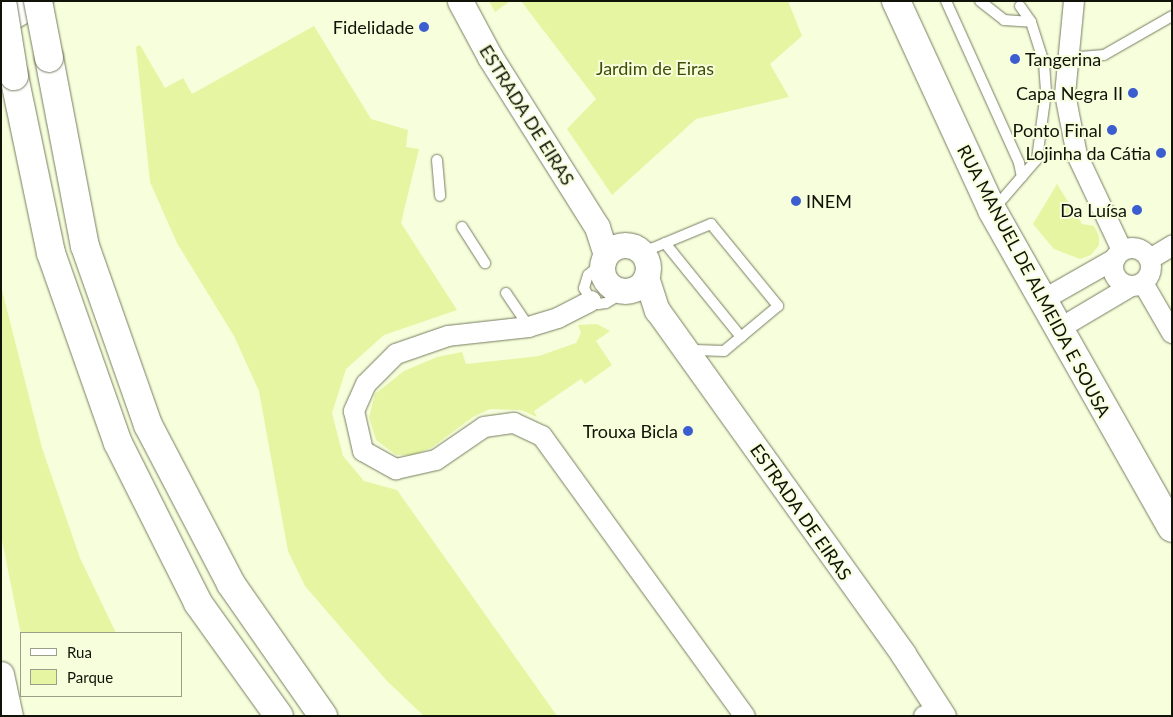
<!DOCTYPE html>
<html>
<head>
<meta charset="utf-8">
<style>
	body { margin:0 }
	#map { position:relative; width:1173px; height:717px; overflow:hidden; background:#f6fedc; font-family:Lato,sans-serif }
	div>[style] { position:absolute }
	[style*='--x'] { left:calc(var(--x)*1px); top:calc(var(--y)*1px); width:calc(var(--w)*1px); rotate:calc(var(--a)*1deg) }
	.green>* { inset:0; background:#e5f5a2 }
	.roads { filter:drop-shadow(0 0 1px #777d60) drop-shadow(0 0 1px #777d60) }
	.service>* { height:10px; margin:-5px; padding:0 5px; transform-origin:5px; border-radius:5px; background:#fff }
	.minor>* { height:20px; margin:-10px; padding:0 10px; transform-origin:10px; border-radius:10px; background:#fff }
	.minor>.ring { margin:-10px; padding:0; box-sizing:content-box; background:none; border:20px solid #fff; border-radius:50% }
	.tertiary>* { height:25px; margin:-12.5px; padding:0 12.5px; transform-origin:12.5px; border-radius:12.5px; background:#fff }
	.tertiary>.ring { margin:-12.5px; padding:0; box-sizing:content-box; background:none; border:25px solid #fff; border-radius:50% }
	.primary>* { height:28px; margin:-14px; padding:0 14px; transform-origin:14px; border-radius:14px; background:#fff }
	.trunk>* { height:28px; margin:-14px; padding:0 14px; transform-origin:14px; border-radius:14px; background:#fff }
	.bridges { filter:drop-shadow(0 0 1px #777d60) drop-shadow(0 0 1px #777d60) }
	.trunk-bridge>* { height:28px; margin:-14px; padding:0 14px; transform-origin:14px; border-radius:14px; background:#fff }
	.dots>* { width:14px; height:14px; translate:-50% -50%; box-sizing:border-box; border:2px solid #f6fedc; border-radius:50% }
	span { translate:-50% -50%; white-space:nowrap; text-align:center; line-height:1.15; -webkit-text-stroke:4px #f6fedc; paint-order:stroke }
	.poi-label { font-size:18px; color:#111308 }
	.right { translate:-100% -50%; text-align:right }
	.left { translate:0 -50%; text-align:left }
	.park-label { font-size:18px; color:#424c07 }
	.street-label { font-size:18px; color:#111308 }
	.frame { position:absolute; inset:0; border:2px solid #111308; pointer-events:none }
	.legend { position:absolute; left:20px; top:632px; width:162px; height:65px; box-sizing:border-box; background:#f6fedc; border:1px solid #9aa087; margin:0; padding:6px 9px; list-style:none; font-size:15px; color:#111308 }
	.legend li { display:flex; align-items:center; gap:10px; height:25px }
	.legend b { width:25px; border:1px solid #9aa087 }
</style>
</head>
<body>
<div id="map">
	<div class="green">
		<i style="clip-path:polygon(489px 1px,510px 1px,495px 12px)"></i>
		<i style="clip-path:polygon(521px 1px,788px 1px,802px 36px,770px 64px,789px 97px,696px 119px,612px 195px,567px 129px,596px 99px)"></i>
		<i style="clip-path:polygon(314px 26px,371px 119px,408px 130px,406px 147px,419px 149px,401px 223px,457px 310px,384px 335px,346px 369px,332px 413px,343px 456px,364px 481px,397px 490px,557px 716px,424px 716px,387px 681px,305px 586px,288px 551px,259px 391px,234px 336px,177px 243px,150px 182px,136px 47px,140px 45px,165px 88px,183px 78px,192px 94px)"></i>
		<i style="clip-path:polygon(1057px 184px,1082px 224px,1094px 226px,1099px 236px,1099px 245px,1091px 255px,1080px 259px,1054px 249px,1033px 224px)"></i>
		<i style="clip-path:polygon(1px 286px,42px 448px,80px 558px,116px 633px,21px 635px,1px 535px)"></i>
		<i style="clip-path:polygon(597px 324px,610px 331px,596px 341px,612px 365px,585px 384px,581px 379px,534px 411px,537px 417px,521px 410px,490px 409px,473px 417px,431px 448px,413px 455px,396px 455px,376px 440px,369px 417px,375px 394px,404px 371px,437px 357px,462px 352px,466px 364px,539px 356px,576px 343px,581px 333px,578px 325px)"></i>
	</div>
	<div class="roads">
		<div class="service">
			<i style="--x:946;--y:1;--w:178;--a:65.7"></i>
			<i style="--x:1019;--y:163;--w:14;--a:78"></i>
			<i style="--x:980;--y:1;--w:31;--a:38"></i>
			<i style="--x:1004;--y:20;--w:27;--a:4"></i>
			<i style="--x:1031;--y:22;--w:43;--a:72.4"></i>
			<i style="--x:1044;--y:63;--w:29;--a:86"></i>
			<i style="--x:1046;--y:92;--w:68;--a:97.7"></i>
			<i style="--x:1037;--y:159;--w:67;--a:130.8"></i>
			<i style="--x:1020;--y:6;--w:19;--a:55"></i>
			<i style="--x:1068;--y:58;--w:36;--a:-5"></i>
			<i style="--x:1104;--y:55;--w:78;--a:-29.8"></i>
			<i style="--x:437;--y:160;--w:36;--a:85"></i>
			<i style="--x:462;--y:227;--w:43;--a:57.4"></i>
			<i style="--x:665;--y:243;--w:121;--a:51"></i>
			<i style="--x:644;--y:255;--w:11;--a:-38"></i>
			<i style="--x:653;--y:248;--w:63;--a:-22.5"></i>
			<i style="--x:711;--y:224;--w:106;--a:50.7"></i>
			<i style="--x:778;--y:306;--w:70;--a:140.2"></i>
			<i style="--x:724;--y:351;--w:36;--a:-178"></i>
			<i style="--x:602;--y:263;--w:18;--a:139"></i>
			<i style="--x:588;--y:275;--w:14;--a:107"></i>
			<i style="--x:584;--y:288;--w:15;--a:62"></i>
			<i style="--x:591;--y:301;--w:8;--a:23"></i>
			<i style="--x:598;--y:304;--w:8;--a:-7"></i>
			<i style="--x:606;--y:303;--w:23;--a:-31"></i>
			<i style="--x:506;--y:293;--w:41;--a:55.9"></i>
		</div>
		<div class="minor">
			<i style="--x:1074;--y:1;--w:93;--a:95.5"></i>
			<i style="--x:1065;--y:94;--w:62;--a:78.9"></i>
			<i style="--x:1077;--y:155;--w:105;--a:64.7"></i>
			<i class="ring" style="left:1113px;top:248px;width:18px;height:18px"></i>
			<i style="--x:1150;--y:259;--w:26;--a:-31"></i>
			<i style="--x:1143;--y:283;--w:58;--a:59.9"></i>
			<i style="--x:591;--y:301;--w:37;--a:153"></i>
			<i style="--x:558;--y:318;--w:30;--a:163"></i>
			<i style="--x:529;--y:327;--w:81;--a:173.7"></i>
			<i style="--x:448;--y:336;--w:55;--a:160.9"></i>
			<i style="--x:396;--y:354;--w:42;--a:135"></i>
			<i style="--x:366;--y:384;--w:30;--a:114"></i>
			<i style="--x:354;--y:411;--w:41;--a:77.3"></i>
			<i style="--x:363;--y:451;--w:38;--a:29"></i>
			<i style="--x:396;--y:469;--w:41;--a:-12.7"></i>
			<i style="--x:436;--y:460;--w:58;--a:-34.5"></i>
			<i style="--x:484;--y:427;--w:30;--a:-8"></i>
			<i style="--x:514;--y:423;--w:31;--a:25"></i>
			<i style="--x:542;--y:436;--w:346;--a:54.1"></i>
			<i style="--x:1041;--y:301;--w:85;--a:-29.6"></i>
			<i style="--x:1057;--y:330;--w:86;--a:-30.7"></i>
			<i style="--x:924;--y:716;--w:17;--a:-13"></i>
		</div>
		<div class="tertiary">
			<i style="--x:460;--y:1;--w:64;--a:61.8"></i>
			<i style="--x:490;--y:57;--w:201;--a:57.8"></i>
			<i style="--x:597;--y:227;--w:29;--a:72"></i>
			<i style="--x:1;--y:23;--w:44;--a:-30.1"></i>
			<i class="ring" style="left:602px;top:245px;width:21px;height:21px"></i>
			<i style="--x:646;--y:277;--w:35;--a:72"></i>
			<i style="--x:657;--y:310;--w:423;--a:54.4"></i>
			<i style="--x:903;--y:654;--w:74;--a:57.2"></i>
			<i style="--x:1;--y:674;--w:43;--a:77.9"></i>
		</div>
		<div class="primary">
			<i style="--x:896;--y:1;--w:230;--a:65.3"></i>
			<i style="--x:992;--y:210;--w:365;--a:60.5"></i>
		</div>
		<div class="trunk">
			<i style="--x:49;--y:58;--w:191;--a:79.2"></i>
			<i style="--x:85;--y:246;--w:190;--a:70.6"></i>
			<i style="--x:148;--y:425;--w:179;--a:62.4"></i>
			<i style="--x:231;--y:584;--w:161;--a:55.1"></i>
			<i style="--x:14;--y:76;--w:181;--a:78.2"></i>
			<i style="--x:51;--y:253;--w:201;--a:70.6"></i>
			<i style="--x:118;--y:443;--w:179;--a:63.4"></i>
			<i style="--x:198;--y:603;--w:139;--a:54.4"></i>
		</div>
	</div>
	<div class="bridges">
		<div class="trunk-bridge">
			<i style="--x:2;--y:1;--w:76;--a:80.9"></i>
			<i style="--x:38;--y:1;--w:58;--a:79.1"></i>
		</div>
	</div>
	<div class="dots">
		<i style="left:424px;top:27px;background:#3c5dcf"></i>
		<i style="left:1015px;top:59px;background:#3c5dcf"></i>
		<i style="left:1133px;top:93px;background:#3c5dcf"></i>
		<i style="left:1112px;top:130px;background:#3c5dcf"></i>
		<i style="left:1161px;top:153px;background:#3c5dcf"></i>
		<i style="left:796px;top:201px;background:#3c5dcf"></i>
		<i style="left:1137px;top:210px;background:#3c5dcf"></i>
		<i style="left:688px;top:431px;background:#3c5dcf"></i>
	</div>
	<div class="poi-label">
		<span class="right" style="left:414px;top:27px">Fidelidade</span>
		<span class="left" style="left:1025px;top:59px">Tangerina</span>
		<span class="right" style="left:1123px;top:93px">Capa Negra II</span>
		<span class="right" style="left:1102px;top:130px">Ponto Final</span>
		<span class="right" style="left:1151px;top:153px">Lojinha da Cátia</span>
		<span class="left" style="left:806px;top:201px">INEM</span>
		<span class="right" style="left:1127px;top:210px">Da Luísa</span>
		<span class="right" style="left:678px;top:431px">Trouxa Bicla</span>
	</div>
	<div class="park-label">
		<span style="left:655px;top:68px">Jardim de Eiras</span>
	</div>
	<div class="street-label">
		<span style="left:527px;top:115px;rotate:58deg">ESTRADA DE EIRAS</span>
		<span style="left:1034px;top:281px;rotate:62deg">RUA MANUEL DE ALMEIDA E SOUSA</span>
		<span style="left:801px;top:512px;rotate:55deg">ESTRADA DE EIRAS</span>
	</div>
	<div class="frame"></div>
	<ul class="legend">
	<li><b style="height:6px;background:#fff"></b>Rua</li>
	<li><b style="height:14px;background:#e5f5a2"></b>Parque</li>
	</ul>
</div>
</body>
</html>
